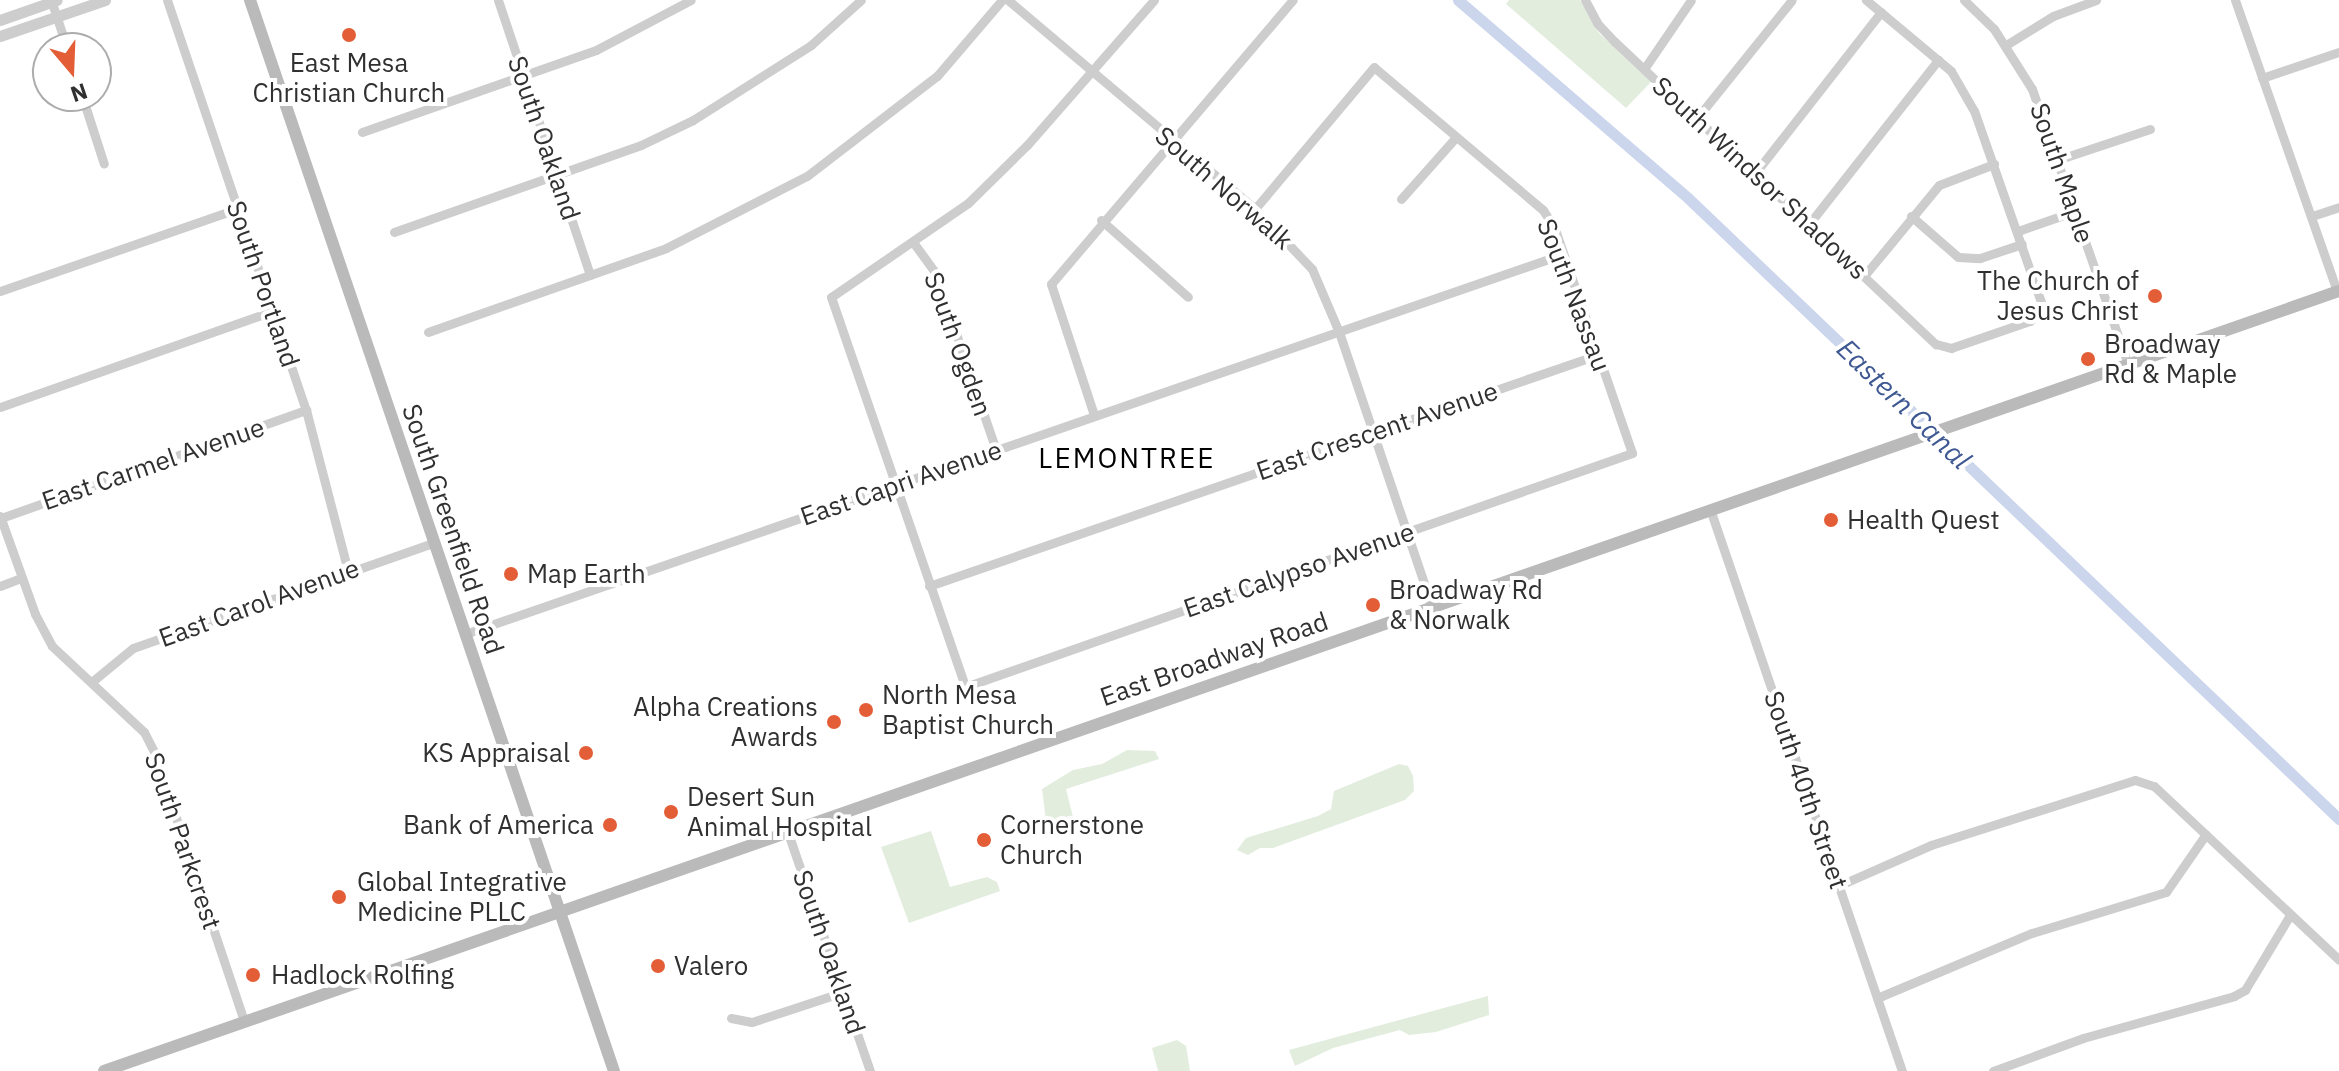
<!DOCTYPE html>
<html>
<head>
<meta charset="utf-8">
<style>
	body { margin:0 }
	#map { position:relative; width:2339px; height:1071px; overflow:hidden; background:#fff; font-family:"IBM Plex Sans",sans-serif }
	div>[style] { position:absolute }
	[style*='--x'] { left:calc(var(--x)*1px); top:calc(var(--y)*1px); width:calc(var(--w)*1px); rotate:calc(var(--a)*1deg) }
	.green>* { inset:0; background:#e2edde }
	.canal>* { height:11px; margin:-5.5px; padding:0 5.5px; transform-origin:5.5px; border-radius:5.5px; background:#cbd5ec }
	.minor>* { height:9px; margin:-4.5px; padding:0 4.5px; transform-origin:4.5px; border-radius:4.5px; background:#cdcdcd }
	.tertiary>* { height:11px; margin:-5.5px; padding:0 5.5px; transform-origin:5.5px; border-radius:5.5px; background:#cdcdcd }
	.secondary>* { height:12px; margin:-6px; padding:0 6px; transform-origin:6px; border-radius:6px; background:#bababa }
	.dots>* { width:22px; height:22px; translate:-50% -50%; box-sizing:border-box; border:4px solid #fff; border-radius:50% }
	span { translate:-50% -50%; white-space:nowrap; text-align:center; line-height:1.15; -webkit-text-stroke:8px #fff; paint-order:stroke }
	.poi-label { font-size:26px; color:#303030 }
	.right { translate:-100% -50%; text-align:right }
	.left { translate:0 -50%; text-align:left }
	.street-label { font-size:26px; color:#303030 }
	.water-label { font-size:28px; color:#3e5892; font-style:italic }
	.neighbourhood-label { font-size:28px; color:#000; letter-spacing:2px }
	.north { position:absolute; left:32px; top:32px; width:80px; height:80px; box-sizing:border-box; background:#fff; border:2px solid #acacac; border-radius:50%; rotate:161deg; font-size:22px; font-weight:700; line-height:32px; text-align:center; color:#303030 }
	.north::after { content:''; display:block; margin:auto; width:28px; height:36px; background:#e35d36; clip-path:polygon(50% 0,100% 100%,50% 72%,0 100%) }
</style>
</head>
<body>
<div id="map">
	<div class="green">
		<i style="clip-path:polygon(1509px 0,1580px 0,1599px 33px,1651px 82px,1626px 108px,1506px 4px)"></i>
		<i style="clip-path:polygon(1127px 750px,1155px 751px,1159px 759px,1066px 789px,1074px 821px,1047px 829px,1042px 789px,1073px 770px,1102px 764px)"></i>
		<i style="clip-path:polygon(1399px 764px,1408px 766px,1413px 776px,1414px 791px,1405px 800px,1273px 848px,1260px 848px,1248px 855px,1237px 850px,1246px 838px,1318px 816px,1331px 809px,1334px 791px)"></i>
		<i style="clip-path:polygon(931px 831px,950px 887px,987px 877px,997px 882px,1000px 891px,909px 923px,881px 847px)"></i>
		<i style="clip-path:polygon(1488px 996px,1489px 1015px,1436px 1032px,1409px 1035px,1400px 1030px,1333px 1048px,1295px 1066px,1289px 1050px)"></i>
		<i style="clip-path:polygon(1177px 1040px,1186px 1046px,1190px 1071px,1158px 1071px,1152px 1048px)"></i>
	</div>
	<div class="canal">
		<i style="--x:1458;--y:0;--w:303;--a:40.7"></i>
		<i style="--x:1688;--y:198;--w:900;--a:43.65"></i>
	</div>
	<div class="minor">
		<i style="--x:51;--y:0;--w:51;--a:71.6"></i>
		<i style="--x:167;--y:0;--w:433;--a:71.3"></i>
		<i style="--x:306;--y:410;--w:166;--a:75.4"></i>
		<i style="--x:498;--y:0;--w:290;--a:71.5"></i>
		<i style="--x:1008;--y:0;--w:324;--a:40.2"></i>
		<i style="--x:1255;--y:209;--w:83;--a:46.5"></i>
		<i style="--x:1312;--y:269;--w:69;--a:66.8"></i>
		<i style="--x:1339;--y:332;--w:290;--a:71.3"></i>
		<i style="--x:1154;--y:0;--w:193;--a:131.2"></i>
		<i style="--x:1027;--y:145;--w:83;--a:135.5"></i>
		<i style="--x:968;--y:203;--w:166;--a:145.5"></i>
		<i style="--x:831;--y:297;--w:412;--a:71"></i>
		<i style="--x:965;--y:687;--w:707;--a:-19.33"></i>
		<i style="--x:1632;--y:453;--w:239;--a:-109"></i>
		<i style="--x:1554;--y:227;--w:20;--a:-123"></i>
		<i style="--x:1543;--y:210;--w:221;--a:-139.8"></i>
		<i style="--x:1374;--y:67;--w:185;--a:130"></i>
		<i style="--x:1585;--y:0;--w:26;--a:62"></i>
		<i style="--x:1597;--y:23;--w:26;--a:47"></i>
		<i style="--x:1615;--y:42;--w:441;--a:43.3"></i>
		<i style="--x:1936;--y:344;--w:16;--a:15"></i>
		<i style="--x:1951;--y:348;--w:83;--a:-18.9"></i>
		<i style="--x:2030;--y:321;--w:16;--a:-43"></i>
		<i style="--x:2042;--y:310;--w:8;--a:-97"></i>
		<i style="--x:2041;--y:302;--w:202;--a:-109.3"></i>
		<i style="--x:1974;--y:111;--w:46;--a:-119.9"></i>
		<i style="--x:1951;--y:71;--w:111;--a:-140.1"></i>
		<i style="--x:1964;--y:0;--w:42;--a:44"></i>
		<i style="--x:1994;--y:29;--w:71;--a:57.7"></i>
		<i style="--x:2032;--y:89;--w:291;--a:70.8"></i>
		<i style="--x:2235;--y:0;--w:309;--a:70.7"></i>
		<i style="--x:2006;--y:45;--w:55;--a:-31.7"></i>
		<i style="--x:2053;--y:16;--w:46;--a:-20.4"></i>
		<i style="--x:1644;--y:69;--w:83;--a:-55.7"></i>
		<i style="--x:2262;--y:78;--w:81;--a:-18.7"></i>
		<i style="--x:82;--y:96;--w:71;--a:72.1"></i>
		<i style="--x:1697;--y:118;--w:151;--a:-51.2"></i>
		<i style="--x:362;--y:132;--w:248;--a:-19.3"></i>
		<i style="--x:596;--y:50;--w:107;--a:-27.8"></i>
		<i style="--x:2057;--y:160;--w:98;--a:-18.4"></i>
		<i style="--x:1756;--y:172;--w:203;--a:-52"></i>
		<i style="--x:1401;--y:199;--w:83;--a:-48.4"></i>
		<i style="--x:1911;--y:216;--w:62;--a:41.1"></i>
		<i style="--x:1958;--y:257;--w:22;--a:3"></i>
		<i style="--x:1980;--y:258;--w:44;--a:-18.4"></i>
		<i style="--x:2312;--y:216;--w:28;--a:-18"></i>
		<i style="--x:1101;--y:220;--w:116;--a:41.5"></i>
		<i style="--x:1809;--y:224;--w:209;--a:-51.8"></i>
		<i style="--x:2018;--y:231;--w:60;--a:-19.3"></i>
		<i style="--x:394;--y:232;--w:262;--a:-19.4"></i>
		<i style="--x:641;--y:145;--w:58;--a:-25.7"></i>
		<i style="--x:693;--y:120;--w:140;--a:-32.4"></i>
		<i style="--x:811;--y:45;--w:67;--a:-42"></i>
		<i style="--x:913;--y:242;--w:37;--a:54"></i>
		<i style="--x:935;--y:272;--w:188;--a:71.1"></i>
		<i style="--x:1864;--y:276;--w:118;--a:-50.5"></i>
		<i style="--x:1939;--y:185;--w:59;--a:-20.9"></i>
		<i style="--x:0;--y:291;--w:251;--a:-19.1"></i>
		<i style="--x:428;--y:332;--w:252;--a:-19.4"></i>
		<i style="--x:666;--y:248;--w:158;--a:-27.1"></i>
		<i style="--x:807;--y:176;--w:164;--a:-37.6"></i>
		<i style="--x:937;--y:76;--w:100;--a:-49.5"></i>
		<i style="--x:0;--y:407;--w:289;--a:-19.4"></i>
		<i style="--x:1094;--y:415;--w:138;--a:-108.2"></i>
		<i style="--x:1051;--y:284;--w:373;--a:-49.6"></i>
		<i style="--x:1710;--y:509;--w:594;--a:71.14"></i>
		<i style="--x:0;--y:516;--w:104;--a:70.3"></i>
		<i style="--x:35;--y:614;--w:36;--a:62"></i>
		<i style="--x:52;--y:646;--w:126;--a:43.1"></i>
		<i style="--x:144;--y:732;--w:22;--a:63"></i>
		<i style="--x:154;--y:752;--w:284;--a:71.5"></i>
		<i style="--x:1;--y:518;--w:324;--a:-19.5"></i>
		<i style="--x:0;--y:586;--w:22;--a:-21"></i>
		<i style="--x:929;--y:586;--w:707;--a:-19.08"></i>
		<i style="--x:465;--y:634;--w:1162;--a:-19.09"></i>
		<i style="--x:94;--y:680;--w:50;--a:-39.4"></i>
		<i style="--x:133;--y:648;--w:320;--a:-19.3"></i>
		<i style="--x:788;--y:833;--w:252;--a:71"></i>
		<i style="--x:1838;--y:886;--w:102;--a:-23.8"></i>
		<i style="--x:1931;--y:845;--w:214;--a:-17.7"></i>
		<i style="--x:2135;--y:780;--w:20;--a:18"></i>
		<i style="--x:2154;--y:786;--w:254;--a:43.2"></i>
		<i style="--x:1877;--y:998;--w:168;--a:-22.8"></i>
		<i style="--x:2032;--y:933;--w:140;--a:-17"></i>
		<i style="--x:2166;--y:892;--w:70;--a:-55.4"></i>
		<i style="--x:731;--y:1018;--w:21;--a:11"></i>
		<i style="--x:752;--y:1022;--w:96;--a:-18.2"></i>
		<i style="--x:1993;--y:1071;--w:96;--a:-20.1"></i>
		<i style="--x:2083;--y:1038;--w:157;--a:-15.5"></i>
		<i style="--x:2234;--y:996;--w:13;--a:-29"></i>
		<i style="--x:2245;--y:990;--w:87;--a:-59"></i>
	</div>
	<div class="tertiary">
		<i style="--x:0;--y:20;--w:60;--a:-19.3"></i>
		<i style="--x:0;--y:36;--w:111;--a:-18.9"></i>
	</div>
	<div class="secondary">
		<i style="--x:250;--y:0;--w:1131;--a:71.23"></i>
		<i style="--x:104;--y:1071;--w:2367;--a:-19.24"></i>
	</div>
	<div class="dots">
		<i style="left:349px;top:35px;background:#e35d36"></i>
		<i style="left:2155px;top:296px;background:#e35d36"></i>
		<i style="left:2088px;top:359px;background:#e35d36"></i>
		<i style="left:1831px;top:520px;background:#e35d36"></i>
		<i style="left:511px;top:574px;background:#e35d36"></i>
		<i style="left:1373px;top:605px;background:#e35d36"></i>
		<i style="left:866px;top:710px;background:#e35d36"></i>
		<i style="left:834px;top:722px;background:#e35d36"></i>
		<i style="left:586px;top:753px;background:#e35d36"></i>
		<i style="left:671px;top:812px;background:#e35d36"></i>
		<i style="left:610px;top:825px;background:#e35d36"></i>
		<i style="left:984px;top:840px;background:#e35d36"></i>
		<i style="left:339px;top:897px;background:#e35d36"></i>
		<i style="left:658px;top:966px;background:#e35d36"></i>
		<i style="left:253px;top:975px;background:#e35d36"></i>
	</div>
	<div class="poi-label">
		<span style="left:349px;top:78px">East Mesa<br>Christian Church</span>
		<span class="right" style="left:2139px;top:296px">The Church of<br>Jesus Christ</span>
		<span class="left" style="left:2104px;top:359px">Broadway<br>Rd &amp; Maple</span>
		<span class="left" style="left:1847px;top:520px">Health Quest</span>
		<span class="left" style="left:527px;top:574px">Map Earth</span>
		<span class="left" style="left:1389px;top:605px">Broadway Rd<br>&amp; Norwalk</span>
		<span class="left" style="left:882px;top:710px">North Mesa<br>Baptist Church</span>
		<span class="right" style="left:818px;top:722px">Alpha Creations<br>Awards</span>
		<span class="right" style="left:570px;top:753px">KS Appraisal</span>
		<span class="left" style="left:687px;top:812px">Desert Sun<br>Animal Hospital</span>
		<span class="right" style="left:594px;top:825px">Bank of America</span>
		<span class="left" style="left:1000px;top:840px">Cornerstone<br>Church</span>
		<span class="left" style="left:357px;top:897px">Global Integrative<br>Medicine PLLC</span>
		<span class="left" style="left:674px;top:966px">Valero</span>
		<span class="left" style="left:271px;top:975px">Hadlock Rolfing</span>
	</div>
	<div class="street-label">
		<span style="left:544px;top:138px;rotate:71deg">South Oakland</span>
		<span style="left:2062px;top:173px;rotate:71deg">South Maple</span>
		<span style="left:1760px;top:178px;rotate:43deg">South Windsor Shadows</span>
		<span style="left:1224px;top:188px;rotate:41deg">South Norwalk</span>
		<span style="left:263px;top:284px;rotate:71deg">South Portland</span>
		<span style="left:1574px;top:295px;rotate:69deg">South Nassau</span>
		<span style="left:958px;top:344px;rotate:70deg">South Ogden</span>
		<span style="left:1377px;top:431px;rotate:-19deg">East Crescent Avenue</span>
		<span style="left:153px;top:464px;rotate:-19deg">East Carmel Avenue</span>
		<span style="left:901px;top:483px;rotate:-19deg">East Capri Avenue</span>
		<span style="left:453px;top:529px;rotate:71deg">South Greenfield Road</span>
		<span style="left:1299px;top:570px;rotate:-19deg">East Calypso Avenue</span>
		<span style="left:259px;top:603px;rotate:-20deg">East Carol Avenue</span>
		<span style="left:1214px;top:659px;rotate:-19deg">East Broadway Road</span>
		<span style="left:1806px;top:790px;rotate:71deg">South 40th Street</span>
		<span style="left:183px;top:841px;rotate:71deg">South Parkcrest</span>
		<span style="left:829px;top:952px;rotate:71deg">South Oakland</span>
	</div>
	<div class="water-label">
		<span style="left:1904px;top:404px;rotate:44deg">Eastern Canal</span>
	</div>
	<div class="neighbourhood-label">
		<span style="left:1127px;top:458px">LEMONTREE</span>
	</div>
	<div class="north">N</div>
</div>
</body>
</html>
